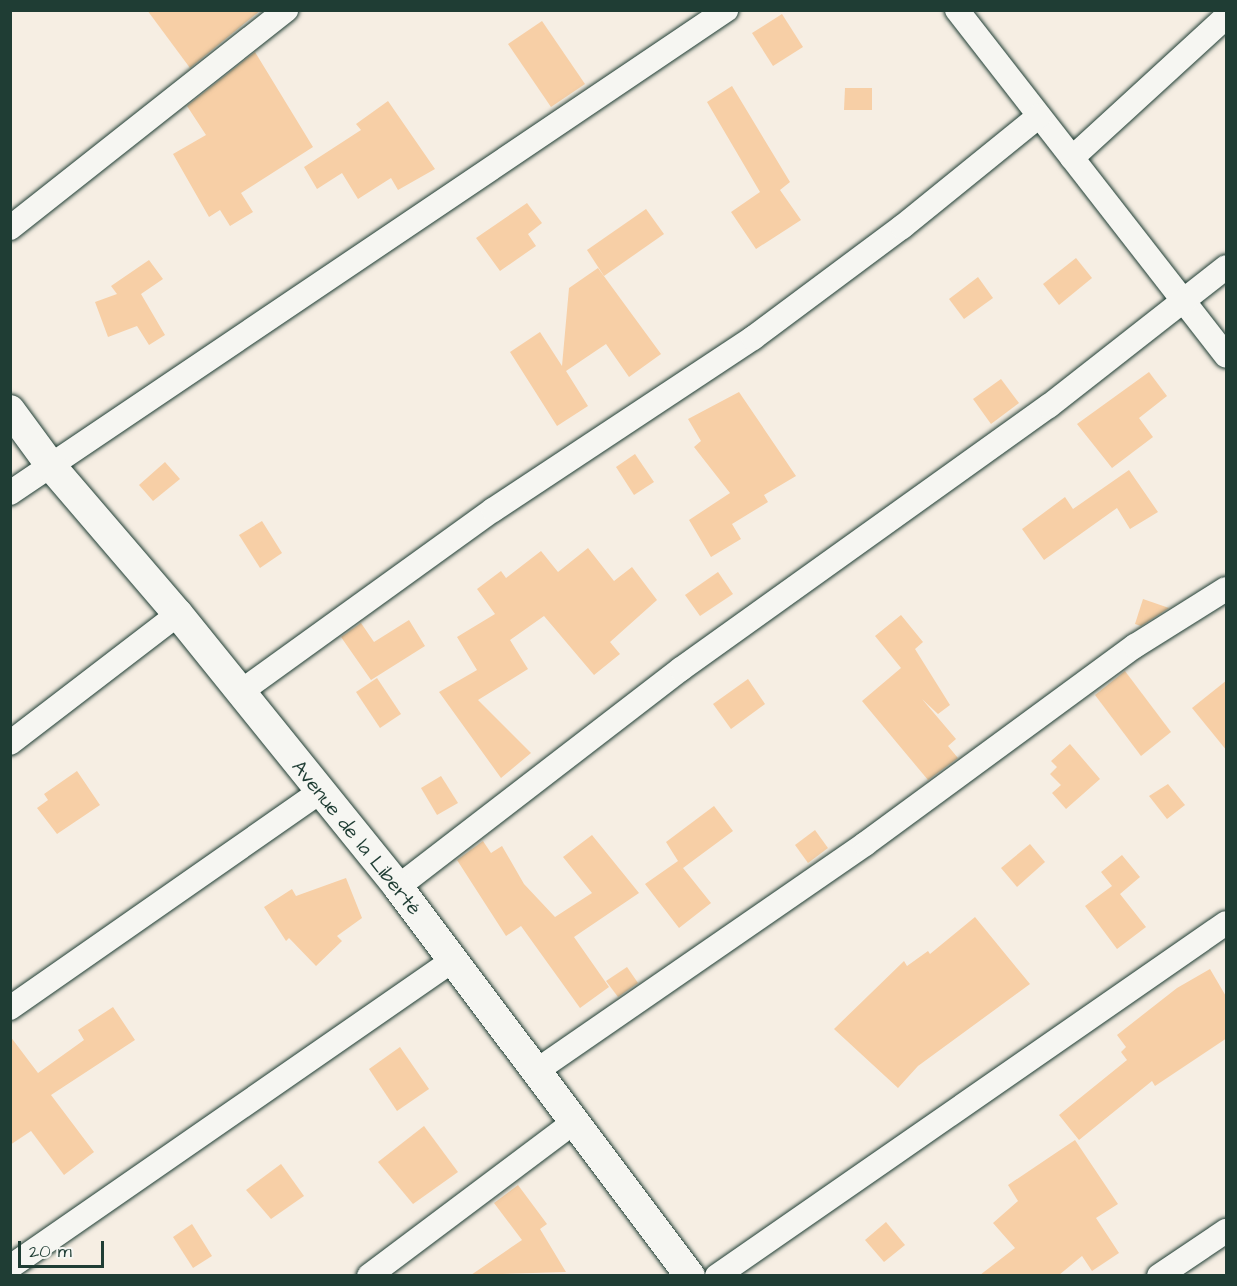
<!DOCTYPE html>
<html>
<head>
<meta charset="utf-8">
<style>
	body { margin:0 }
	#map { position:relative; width:1237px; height:1286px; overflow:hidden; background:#f6eee3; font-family:"Architects Daughter",sans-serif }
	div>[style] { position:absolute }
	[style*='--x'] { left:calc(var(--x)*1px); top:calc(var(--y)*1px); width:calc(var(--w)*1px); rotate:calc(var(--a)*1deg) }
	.building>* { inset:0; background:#f7cfa6 }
	.roads { filter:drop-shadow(0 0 2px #1f3d34) drop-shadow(0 0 2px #1f3d34) }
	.minor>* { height:24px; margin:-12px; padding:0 12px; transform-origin:12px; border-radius:12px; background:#f6f6f2 }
	.tertiary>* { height:30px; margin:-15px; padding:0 15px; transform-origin:15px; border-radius:15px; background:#f6f6f2 }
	span { translate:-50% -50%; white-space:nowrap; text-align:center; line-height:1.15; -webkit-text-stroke:4.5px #f6f6f2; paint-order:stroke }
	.street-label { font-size:20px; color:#1f3d34 }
	.frame { position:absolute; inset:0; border:12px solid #1f3d34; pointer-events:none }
	.scale { position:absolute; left:18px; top:1241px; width:86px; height:27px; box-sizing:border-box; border:3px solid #1f3d34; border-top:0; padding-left:8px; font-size:18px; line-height:21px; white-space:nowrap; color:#1f3d34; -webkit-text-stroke:4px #f6f6f2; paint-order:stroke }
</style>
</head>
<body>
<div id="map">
	<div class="building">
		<i style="clip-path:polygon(147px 10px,261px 10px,190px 68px)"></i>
		<i style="clip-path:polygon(782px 14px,803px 47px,773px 66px,752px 33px)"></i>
		<i style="clip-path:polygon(542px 21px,585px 84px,551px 107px,508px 44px)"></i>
		<i style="clip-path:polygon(255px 52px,313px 147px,241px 193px,253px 212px,230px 226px,220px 210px,209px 217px,173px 154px,206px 135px,187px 106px)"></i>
		<i style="clip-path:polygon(732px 86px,790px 182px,780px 190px,801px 220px,756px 249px,731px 212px,760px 192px,707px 102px)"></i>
		<i style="clip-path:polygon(845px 88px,872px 88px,872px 110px,844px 110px)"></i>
		<i style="clip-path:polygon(388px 101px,435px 169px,398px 190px,391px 178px,358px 199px,342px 173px,317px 189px,304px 167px,361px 130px,356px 124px)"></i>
		<i style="clip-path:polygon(527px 203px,542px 223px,528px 234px,536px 246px,500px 271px,476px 238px)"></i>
		<i style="clip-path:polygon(646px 209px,664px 234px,604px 276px,587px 250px)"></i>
		<i style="clip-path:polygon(1076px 258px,1092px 278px,1059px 305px,1043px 284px)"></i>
		<i style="clip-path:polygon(149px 260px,163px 279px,141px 294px,165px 335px,149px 345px,137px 326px,108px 337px,95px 302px,117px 294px,111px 286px)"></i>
		<i style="clip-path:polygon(598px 268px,661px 354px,629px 377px,606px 344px,566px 371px,588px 406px,557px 426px,510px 352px,540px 332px,562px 366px,569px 288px)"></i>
		<i style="clip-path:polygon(978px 277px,993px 298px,964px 319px,949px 299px)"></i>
		<i style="clip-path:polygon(1149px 372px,1167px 396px,1139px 418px,1153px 437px,1112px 468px,1077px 424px)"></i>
		<i style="clip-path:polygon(1001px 379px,1019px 403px,991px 424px,973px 399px)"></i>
		<i style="clip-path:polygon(739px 392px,796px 476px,764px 495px,768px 502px,732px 524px,741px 539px,711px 557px,689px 520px,730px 493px,694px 447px,701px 441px,688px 419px)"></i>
		<i style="clip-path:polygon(635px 454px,654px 482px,634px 495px,616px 467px)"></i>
		<i style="clip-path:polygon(165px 462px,180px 479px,153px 501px,139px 485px)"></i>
		<i style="clip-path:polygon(1129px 470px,1158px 512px,1130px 529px,1117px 508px,1044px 560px,1022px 529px,1065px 497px,1073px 509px)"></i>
		<i style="clip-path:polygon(262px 521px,282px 553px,260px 568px,239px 535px)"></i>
		<i style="clip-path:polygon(588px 548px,614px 581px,632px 567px,657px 600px,610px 642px,620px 654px,594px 675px,544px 616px,510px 640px,528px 669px,478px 700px,531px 753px,501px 778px,439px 692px,477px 670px,457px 637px,495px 614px,477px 589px,501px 571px,506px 578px,541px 551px,558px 572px)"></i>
		<i style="clip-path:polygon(718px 572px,733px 594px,700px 616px,685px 595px)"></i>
		<i style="clip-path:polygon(1143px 599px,1169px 608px,1141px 626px,1135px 624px)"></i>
		<i style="clip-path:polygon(901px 615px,923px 642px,915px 649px,950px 705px,938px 714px,922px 699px,956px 739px,948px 746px,958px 758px,928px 780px,862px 701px,901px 668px,875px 636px)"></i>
		<i style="clip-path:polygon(409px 620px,425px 646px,371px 680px,341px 637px,361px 623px,374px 642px)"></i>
		<i style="clip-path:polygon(1125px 671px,1171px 732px,1141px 756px,1095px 695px)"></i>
		<i style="clip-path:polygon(377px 678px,401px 714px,380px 728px,356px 692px)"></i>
		<i style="clip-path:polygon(748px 679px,765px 704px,731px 729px,713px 704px)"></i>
		<i style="clip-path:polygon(1227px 680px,1227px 751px,1192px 708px)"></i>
		<i style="clip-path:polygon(1070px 744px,1100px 779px,1066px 809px,1052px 793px,1061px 785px,1050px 774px,1057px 767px,1051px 761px)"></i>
		<i style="clip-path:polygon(77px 771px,100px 805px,57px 834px,37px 808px,48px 800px,44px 794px)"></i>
		<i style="clip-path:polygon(441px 776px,458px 803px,437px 815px,421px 788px)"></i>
		<i style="clip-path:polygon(1168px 784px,1185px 805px,1167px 819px,1149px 796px)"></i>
		<i style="clip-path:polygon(714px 806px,733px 831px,683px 868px,711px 903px,679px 928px,645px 884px,678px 861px,666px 842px)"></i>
		<i style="clip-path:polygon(815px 830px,828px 848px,808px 863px,795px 845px)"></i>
		<i style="clip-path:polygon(592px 835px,639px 893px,574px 937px,609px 987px,580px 1008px,521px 926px,506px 936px,457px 860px,483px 841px,491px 853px,502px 846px,524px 884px,555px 917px,592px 893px,563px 857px)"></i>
		<i style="clip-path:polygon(1030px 844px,1045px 862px,1017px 887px,1001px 868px)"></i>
		<i style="clip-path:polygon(1122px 855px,1140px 877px,1120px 894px,1146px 927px,1117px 949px,1085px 906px,1112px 886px,1101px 872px)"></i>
		<i style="clip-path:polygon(346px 878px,362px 918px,337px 936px,342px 941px,316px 966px,289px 938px,286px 941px,264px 907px,292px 889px,296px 896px)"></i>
		<i style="clip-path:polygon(975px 917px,1030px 984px,918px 1066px,898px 1088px,834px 1029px,904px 961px,907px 966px,928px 951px,930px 954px)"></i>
		<i style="clip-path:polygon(627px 967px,638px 983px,618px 997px,606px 981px)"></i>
		<i style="clip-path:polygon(1210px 969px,1227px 998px,1227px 1038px,1155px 1086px,1152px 1081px,1079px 1140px,1059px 1115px,1127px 1060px,1121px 1052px,1126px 1047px,1117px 1035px,1177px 988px)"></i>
		<i style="clip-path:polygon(113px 1007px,135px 1040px,51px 1095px,94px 1152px,64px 1175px,31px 1131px,10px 1145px,10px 1036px,38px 1073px,84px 1040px,78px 1030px)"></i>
		<i style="clip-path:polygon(400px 1047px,429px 1089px,397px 1111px,369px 1069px)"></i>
		<i style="clip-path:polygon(424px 1126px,458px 1172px,413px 1204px,378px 1162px)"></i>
		<i style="clip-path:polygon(1075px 1140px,1118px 1204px,1096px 1218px,1119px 1253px,1092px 1271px,1082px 1256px,1059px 1275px,980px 1275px,1015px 1248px,993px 1223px,1018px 1201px,1008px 1185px)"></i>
		<i style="clip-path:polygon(281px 1164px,304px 1196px,271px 1219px,246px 1190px)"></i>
		<i style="clip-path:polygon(518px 1185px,547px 1224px,540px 1229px,566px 1272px,471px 1275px,522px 1240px,494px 1203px)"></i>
		<i style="clip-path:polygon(886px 1222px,905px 1245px,884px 1262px,865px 1240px)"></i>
		<i style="clip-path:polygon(192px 1224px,212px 1256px,193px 1268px,173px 1237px)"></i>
	</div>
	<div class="roads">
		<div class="minor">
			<i style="--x:957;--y:10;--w:438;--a:52.1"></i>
			<i style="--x:1072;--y:158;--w:209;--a:-42.5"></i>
			<i style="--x:10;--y:228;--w:352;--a:-38.3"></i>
			<i style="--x:10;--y:493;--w:864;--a:-34"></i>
			<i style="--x:239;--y:693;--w:313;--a:-35.8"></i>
			<i style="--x:493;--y:510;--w:312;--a:-33.5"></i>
			<i style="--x:753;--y:338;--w:186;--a:-36.7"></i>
			<i style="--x:902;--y:227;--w:176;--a:-39"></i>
			<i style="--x:10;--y:743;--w:212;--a:-37.5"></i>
			<i style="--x:398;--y:887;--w:357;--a:-37.6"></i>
			<i style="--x:681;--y:669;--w:452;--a:-35.6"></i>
			<i style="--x:1049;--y:406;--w:225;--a:-38.1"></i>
			<i style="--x:10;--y:1008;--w:376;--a:-34.9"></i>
			<i style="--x:539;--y:1069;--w:396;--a:-34.6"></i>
			<i style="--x:865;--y:844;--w:335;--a:-36.3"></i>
			<i style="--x:1135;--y:646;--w:107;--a:-32.1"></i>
			<i style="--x:10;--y:1267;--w:538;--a:-34.7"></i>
			<i style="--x:369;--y:1276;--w:255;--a:-36.9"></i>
			<i style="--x:717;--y:1276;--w:619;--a:-34.74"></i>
			<i style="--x:1159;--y:1276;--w:81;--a:-33.9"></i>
		</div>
		<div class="tertiary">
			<i style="--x:10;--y:410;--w:69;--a:53.8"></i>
			<i style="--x:51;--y:466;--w:195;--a:49.4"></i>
			<i style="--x:178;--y:614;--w:351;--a:51.1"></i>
			<i style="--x:398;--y:887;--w:486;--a:53.1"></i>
		</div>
	</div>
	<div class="street-label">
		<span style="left:356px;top:838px;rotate:51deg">Avenue de la Liberté</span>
	</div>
	<div class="frame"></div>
	<div class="scale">20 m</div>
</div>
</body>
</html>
